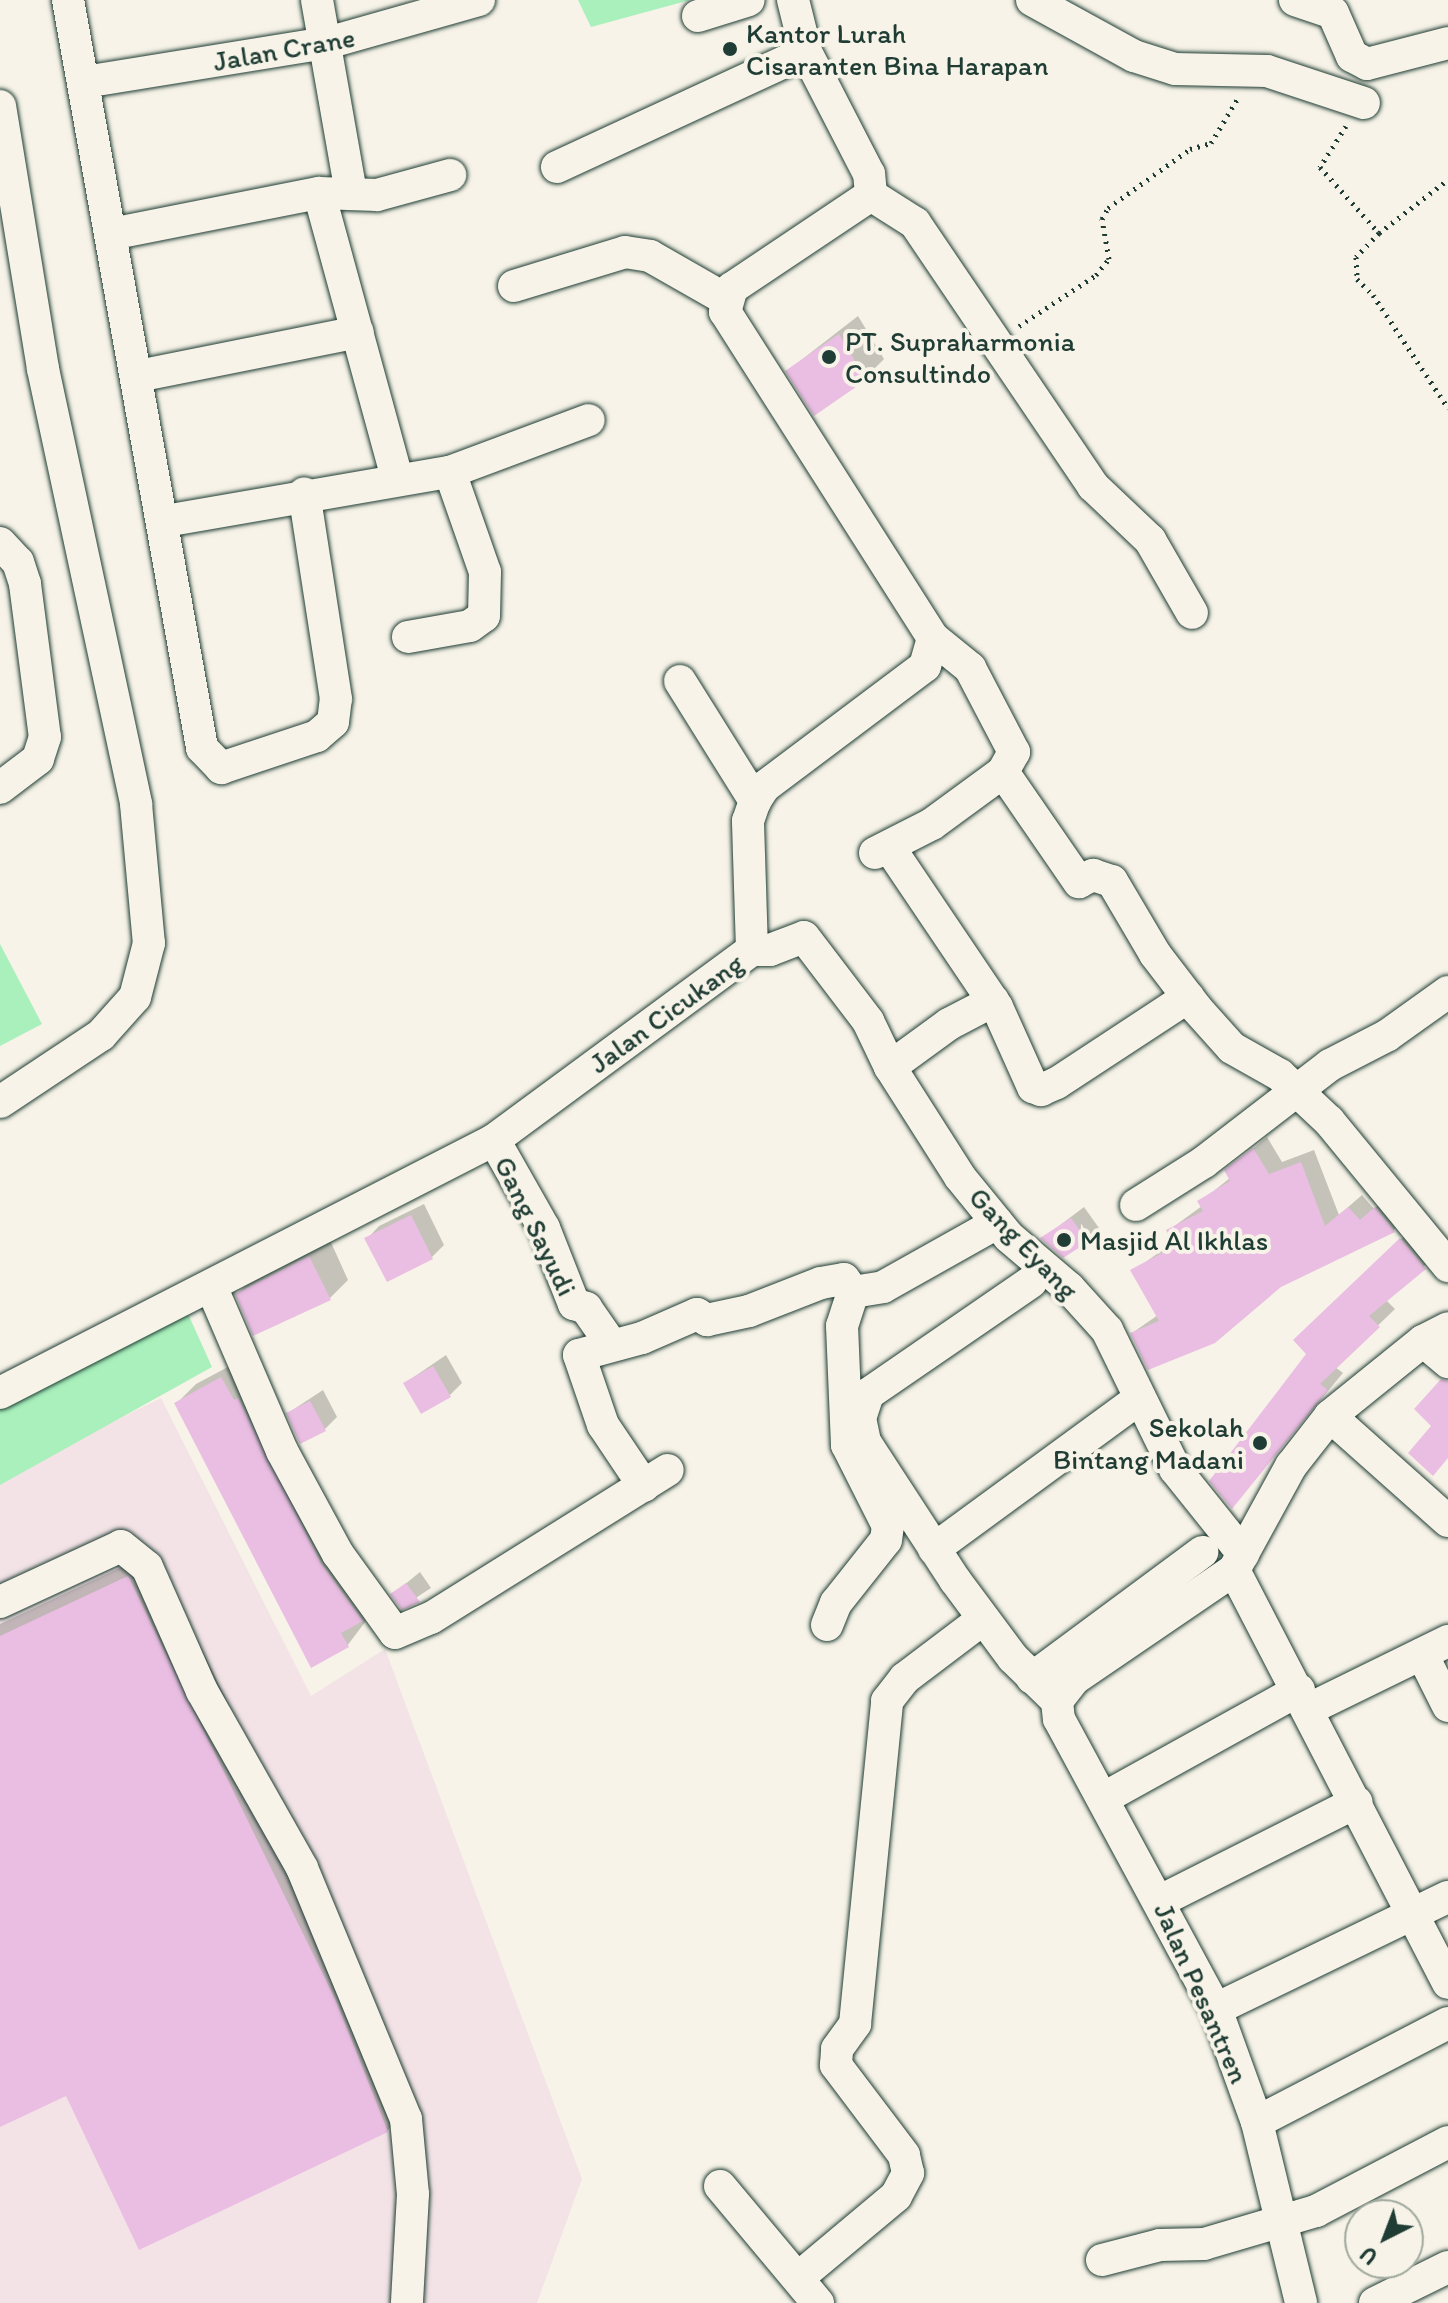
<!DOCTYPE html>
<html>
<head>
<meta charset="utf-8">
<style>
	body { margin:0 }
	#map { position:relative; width:1448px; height:2303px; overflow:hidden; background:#f7f3e8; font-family:Itim,sans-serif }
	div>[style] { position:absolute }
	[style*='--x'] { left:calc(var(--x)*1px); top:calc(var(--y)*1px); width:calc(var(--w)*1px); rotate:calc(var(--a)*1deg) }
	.built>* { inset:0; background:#f3e3e6 }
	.green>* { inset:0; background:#a9f0bc }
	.shadow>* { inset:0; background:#0003 }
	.building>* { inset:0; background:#eabee2 }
	.path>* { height:5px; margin-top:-2.5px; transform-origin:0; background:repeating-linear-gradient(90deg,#1f3d34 0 2px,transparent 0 8px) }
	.roads { filter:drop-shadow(0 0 2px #1f3d34) drop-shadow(0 0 2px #1f3d34) }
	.minor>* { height:32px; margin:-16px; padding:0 16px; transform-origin:16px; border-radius:16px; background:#f7f3e8 }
	.dots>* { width:22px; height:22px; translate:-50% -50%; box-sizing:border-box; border:4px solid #f7f3e8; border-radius:50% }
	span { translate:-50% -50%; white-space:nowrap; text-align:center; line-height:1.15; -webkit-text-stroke:8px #f7f3e8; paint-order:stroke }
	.poi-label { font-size:28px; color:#1f3d34 }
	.left { translate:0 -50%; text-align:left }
	.right { translate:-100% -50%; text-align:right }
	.street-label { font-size:28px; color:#1f3d34 }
	.north { position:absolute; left:1344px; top:2199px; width:80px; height:80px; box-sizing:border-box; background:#f7f3e8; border:2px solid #a1aaa0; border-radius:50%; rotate:222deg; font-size:22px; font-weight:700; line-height:32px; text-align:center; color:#1f3d34 }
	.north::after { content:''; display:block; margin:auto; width:28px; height:36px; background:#1f3d34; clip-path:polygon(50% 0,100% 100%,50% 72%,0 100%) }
</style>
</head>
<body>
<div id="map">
	<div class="built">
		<i style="clip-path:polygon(161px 1398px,311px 1696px,385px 1649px,582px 2179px,537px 2303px,0 2303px,0 1451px,11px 1472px)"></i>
	</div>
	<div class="green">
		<i style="clip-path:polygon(578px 0,690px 0,591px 27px)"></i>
		<i style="clip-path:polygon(0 944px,42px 1024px,0 1046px)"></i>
		<i style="clip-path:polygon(180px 1296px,212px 1367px,0 1485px,0 1394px)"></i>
	</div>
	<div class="shadow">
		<i style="clip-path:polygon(858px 316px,884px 359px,865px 378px,787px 371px)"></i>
		<i style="clip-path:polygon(1267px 1137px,1282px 1162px,1314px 1150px,1339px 1215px,1362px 1195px,1374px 1209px,1389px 1196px,1407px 1217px,1394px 1230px,1280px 1285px,1132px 1333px,1158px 1315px,1133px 1271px,1175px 1241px,1169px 1230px,1202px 1206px,1200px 1202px,1230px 1178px,1227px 1171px)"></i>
		<i style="clip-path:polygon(424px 1204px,444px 1245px,432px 1257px,367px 1239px,379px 1226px)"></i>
		<i style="clip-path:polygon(1084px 1207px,1099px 1228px,1086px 1240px,1043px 1238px)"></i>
		<i style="clip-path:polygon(1418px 1223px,1441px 1251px,1386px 1300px,1395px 1309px,1335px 1367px,1343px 1373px,1232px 1506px,1308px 1353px,1312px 1324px)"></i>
		<i style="clip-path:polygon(329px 1238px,348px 1280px,329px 1299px,237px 1294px,257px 1275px)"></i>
		<i style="clip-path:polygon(446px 1355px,462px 1383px,450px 1395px,405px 1383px)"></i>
		<i style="clip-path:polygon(241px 1360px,381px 1601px,347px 1646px,177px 1403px,196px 1384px)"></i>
		<i style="clip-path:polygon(323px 1390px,337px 1417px,324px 1430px,288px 1413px)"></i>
		<i style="clip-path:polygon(154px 1552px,361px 1975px,412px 2105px,387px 2131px,67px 2093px,0 2125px,0 1624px)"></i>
		<i style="clip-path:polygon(420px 1572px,431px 1588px,402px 1607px,393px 1594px)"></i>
	</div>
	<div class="building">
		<i style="clip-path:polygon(839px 334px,866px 380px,814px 416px,785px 371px)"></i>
		<i style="clip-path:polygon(1253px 1148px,1269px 1174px,1301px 1162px,1325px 1226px,1348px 1207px,1360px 1220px,1375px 1207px,1395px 1232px,1281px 1287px,1215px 1343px,1148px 1370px,1130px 1333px,1159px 1321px,1130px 1270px,1175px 1246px,1166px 1230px,1203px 1211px,1197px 1201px,1230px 1181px,1224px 1170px)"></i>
		<i style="clip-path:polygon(411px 1215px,433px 1259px,387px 1282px,364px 1238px)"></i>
		<i style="clip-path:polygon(1071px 1218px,1088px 1242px,1063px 1258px,1040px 1238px)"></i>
		<i style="clip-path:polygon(1400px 1238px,1426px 1269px,1369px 1316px,1380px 1327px,1320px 1384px,1328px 1390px,1232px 1509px,1209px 1481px,1306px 1354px,1293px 1340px)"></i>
		<i style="clip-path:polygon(309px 1256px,331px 1300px,253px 1336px,235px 1294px)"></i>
		<i style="clip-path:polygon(433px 1366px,451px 1397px,421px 1414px,403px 1383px)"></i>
		<i style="clip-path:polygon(221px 1377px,234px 1400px,238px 1398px,321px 1563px,363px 1621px,341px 1633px,349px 1647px,311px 1668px,174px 1403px)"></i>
		<i style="clip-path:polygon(1441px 1379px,1448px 1381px,1448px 1458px,1433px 1476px,1408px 1453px,1431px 1426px,1414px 1409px)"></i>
		<i style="clip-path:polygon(310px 1401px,326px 1431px,300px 1444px,286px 1413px)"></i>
		<i style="clip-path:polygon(128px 1576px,336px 2001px,388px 2132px,139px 2250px,66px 2096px,0 2127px,0 1636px)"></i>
		<i style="clip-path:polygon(406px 1583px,420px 1602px,402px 1610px,390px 1594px)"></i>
	</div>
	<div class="path">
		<i style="--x:1346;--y:126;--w:49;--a:122.4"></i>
		<i style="--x:1320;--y:167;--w:89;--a:48.2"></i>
		<i style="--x:1379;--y:233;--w:85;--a:-37.8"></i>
		<i style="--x:1379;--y:233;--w:33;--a:134"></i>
		<i style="--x:1356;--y:257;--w:22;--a:87"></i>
		<i style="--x:1357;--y:279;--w:23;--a:45"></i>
		<i style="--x:1373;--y:295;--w:136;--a:56.4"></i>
		<i style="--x:1019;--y:326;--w:92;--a:-33.5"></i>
		<i style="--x:1096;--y:275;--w:21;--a:-51"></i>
		<i style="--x:1109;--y:259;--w:41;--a:-99.9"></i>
		<i style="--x:1102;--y:219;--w:13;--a:-61"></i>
		<i style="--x:1108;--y:208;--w:101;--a:-35.7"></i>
		<i style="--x:1190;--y:149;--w:22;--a:-16"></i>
		<i style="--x:1211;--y:143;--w:52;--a:-59"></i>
	</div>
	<div class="roads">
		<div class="minor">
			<i style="--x:68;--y:0;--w:760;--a:79.84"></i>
			<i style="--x:202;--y:748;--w:28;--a:46"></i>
			<i style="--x:221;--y:768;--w:101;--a:-18.4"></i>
			<i style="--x:317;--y:736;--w:21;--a:-41"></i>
			<i style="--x:333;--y:722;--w:23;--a:-83"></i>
			<i style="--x:336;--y:699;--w:208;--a:-98.8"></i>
			<i style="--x:317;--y:0;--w:196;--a:80"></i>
			<i style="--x:1032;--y:0;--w:116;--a:28.8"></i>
			<i style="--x:1134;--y:56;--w:43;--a:17.6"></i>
			<i style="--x:1175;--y:69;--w:92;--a:1.2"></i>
			<i style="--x:1267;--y:71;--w:102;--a:18.3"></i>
			<i style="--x:1295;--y:0;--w:40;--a:18.9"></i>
			<i style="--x:1333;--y:13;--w:47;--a:66.2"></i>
			<i style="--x:1352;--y:56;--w:17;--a:28"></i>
			<i style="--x:1367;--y:64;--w:84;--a:-14.5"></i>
			<i style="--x:698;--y:16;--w:53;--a:-17.4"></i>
			<i style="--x:85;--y:82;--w:245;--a:-9.2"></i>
			<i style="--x:327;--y:43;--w:158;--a:-15.8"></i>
			<i style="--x:0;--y:106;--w:266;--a:80.7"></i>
			<i style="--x:43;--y:369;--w:445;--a:77.9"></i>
			<i style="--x:136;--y:804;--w:140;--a:84.7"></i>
			<i style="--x:149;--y:943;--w:56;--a:104.5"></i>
			<i style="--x:135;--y:997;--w:51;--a:131.8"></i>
			<i style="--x:101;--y:1035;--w:121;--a:146.4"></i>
			<i style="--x:557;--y:167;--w:274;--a:-24.8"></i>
			<i style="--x:871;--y:195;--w:52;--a:32.5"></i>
			<i style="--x:915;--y:223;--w:318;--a:55.9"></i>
			<i style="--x:1093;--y:486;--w:79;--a:43.5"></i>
			<i style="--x:1150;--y:540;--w:84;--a:60.1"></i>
			<i style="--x:111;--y:234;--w:212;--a:-11.2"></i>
			<i style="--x:514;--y:286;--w:116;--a:-17"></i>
			<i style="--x:625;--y:252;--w:25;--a:9"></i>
			<i style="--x:650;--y:256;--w:86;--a:29.8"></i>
			<i style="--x:138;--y:376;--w:224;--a:-11.3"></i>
			<i style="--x:397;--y:478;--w:295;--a:-105.3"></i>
			<i style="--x:319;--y:193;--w:58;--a:2"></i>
			<i style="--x:377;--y:195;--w:76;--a:-15.3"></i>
			<i style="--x:165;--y:521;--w:289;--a:-9.8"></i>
			<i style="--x:450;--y:472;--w:148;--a:-20.5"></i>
			<i style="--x:0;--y:543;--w:26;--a:47"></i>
			<i style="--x:18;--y:562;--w:23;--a:72"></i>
			<i style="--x:25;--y:584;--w:154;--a:82.6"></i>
			<i style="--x:45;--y:737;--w:23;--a:108"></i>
			<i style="--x:38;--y:759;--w:48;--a:142.7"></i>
			<i style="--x:408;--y:637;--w:63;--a:-10.1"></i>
			<i style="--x:470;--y:626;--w:17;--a:-36"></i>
			<i style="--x:484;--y:616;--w:44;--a:-88.7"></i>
			<i style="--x:485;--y:572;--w:106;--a:-109.3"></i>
			<i style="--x:933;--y:638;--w:48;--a:39"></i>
			<i style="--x:970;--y:668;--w:95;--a:62.4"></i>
			<i style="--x:1014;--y:752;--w:23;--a:119"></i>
			<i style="--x:1003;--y:772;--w:134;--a:55.4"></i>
			<i style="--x:1079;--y:882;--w:16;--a:-27"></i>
			<i style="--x:1093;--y:875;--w:20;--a:18"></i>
			<i style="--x:1112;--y:881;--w:85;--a:59.5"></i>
			<i style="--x:1155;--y:954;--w:69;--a:52.6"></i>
			<i style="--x:1197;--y:1009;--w:52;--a:48.1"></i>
			<i style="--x:1232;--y:1048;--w:55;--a:29.4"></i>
			<i style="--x:1280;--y:1075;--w:67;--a:43.2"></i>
			<i style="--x:1329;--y:1121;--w:188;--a:50.6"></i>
			<i style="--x:680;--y:681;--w:142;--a:58"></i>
			<i style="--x:889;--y:847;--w:193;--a:56"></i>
			<i style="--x:997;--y:1007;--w:88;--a:65.8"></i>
			<i style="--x:1033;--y:1087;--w:9;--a:21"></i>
			<i style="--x:1041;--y:1090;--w:17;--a:-24"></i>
			<i style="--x:1057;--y:1083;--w:157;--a:-33.3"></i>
			<i style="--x:875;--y:853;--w:64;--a:-27"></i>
			<i style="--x:932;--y:824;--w:88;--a:-36.2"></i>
			<i style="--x:752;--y:950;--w:18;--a:0"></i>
			<i style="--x:770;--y:950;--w:36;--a:-21"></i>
			<i style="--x:804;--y:937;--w:106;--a:52.7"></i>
			<i style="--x:868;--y:1021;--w:51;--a:64.4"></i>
			<i style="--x:890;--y:1067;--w:130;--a:57.5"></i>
			<i style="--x:960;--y:1177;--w:77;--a:50.8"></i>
			<i style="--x:1009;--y:1237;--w:79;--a:40.4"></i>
			<i style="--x:1069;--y:1288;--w:57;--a:47.9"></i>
			<i style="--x:1107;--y:1330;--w:155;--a:63.9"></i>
			<i style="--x:1175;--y:1469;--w:109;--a:51.3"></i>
			<i style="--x:890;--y:1067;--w:73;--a:-36.1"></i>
			<i style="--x:949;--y:1024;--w:50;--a:-27.6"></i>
			<i style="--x:494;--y:1140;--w:101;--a:60.4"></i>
			<i style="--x:544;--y:1228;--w:82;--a:68.5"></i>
			<i style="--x:574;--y:1304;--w:13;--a:18"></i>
			<i style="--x:586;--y:1308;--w:44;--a:55.2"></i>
			<i style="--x:1136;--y:1205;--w:80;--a:-32.3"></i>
			<i style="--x:1204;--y:1162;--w:159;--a:-37.6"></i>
			<i style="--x:1330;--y:1065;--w:65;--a:-27.3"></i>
			<i style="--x:1388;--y:1035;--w:74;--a:-35.6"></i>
			<i style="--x:1031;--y:1282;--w:198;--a:145.5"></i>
			<i style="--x:868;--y:1394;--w:25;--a:108"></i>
			<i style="--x:860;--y:1418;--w:25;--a:78"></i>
			<i style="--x:865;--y:1442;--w:165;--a:56.9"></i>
			<i style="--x:955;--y:1580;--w:97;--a:53.4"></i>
			<i style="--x:1013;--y:1658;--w:62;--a:44.3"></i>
			<i style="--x:211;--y:1286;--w:180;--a:66.7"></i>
			<i style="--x:282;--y:1451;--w:117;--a:61.5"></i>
			<i style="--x:338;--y:1554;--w:97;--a:54.2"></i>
			<i style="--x:395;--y:1633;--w:39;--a:-23"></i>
			<i style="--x:431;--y:1618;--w:279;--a:-32"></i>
			<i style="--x:1423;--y:1341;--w:33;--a:40"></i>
			<i style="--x:0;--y:1393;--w:555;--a:-27.12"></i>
			<i style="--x:494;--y:1140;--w:320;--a:-36.4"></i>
			<i style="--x:752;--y:950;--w:129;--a:-91.8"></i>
			<i style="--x:748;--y:821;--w:21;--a:-71"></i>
			<i style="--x:755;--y:801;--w:17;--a:-57"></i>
			<i style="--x:764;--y:787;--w:201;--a:-36.9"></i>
			<i style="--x:925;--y:666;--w:29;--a:-74"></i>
			<i style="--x:933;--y:638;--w:387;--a:-122.5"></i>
			<i style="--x:725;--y:312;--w:25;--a:-74"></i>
			<i style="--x:732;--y:288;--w:167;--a:-33.8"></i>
			<i style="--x:871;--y:195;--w:21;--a:-95"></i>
			<i style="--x:869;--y:174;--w:137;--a:-117.3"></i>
			<i style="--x:806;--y:52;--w:54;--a:-104"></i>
			<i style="--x:1330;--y:1416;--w:158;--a:41.7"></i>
			<i style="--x:644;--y:1486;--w:73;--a:-123.9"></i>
			<i style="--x:603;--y:1425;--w:74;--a:-108.9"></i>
			<i style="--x:579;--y:1355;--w:65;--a:-15.1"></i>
			<i style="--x:642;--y:1338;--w:60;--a:-23.6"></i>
			<i style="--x:697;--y:1314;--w:12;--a:31"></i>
			<i style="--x:707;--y:1320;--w:43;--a:-12.1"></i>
			<i style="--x:749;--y:1311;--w:77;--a:-21.3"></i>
			<i style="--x:821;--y:1283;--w:23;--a:-10"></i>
			<i style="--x:844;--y:1279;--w:16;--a:55"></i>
			<i style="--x:853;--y:1292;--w:30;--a:-9"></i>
			<i style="--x:883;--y:1287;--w:131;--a:-29.3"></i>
			<i style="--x:934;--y:1549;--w:244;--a:-36.2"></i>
			<i style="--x:1234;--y:1570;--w:465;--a:62.6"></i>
			<i style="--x:0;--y:1602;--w:133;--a:-24.8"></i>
			<i style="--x:121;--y:1546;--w:33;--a:39"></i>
			<i style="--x:147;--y:1567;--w:136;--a:66.1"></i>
			<i style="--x:202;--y:1691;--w:203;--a:60.5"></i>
			<i style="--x:302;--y:1868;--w:272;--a:67.5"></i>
			<i style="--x:406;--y:2119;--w:75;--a:84.7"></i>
			<i style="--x:413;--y:2194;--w:109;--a:93.2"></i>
			<i style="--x:827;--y:1625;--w:24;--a:-68"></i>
			<i style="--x:836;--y:1603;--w:80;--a:-51.6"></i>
			<i style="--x:886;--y:1540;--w:14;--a:-82"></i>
			<i style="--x:888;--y:1526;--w:91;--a:-116.8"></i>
			<i style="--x:847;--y:1445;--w:119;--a:-92.4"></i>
			<i style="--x:842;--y:1326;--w:36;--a:-72"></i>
			<i style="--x:1422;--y:1654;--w:58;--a:63.4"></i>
			<i style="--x:1032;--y:1678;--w:212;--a:-36.5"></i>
			<i style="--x:1057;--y:1701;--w:18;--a:84"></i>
			<i style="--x:1059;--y:1719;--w:330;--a:61.6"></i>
			<i style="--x:1216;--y:2009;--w:120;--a:70.1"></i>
			<i style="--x:1257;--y:2122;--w:186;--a:76.3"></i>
			<i style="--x:1057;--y:1701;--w:28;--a:-52"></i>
			<i style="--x:1074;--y:1679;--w:194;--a:-34.3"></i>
			<i style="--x:1234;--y:1570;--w:119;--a:-61.3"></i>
			<i style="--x:1291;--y:1466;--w:63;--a:-52"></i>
			<i style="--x:1330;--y:1416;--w:119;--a:-38.9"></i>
			<i style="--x:1423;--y:1341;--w:28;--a:-27"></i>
			<i style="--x:1309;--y:1709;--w:155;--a:-26.1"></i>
			<i style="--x:1104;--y:1798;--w:223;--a:-29"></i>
			<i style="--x:1160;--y:1901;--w:220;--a:-26.7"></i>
			<i style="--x:1216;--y:2009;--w:258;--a:-25.8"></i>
			<i style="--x:1257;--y:2122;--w:215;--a:-27.4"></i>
			<i style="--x:720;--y:2186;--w:153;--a:50.1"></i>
			<i style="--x:1102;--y:2260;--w:60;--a:-14.5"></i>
			<i style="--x:1160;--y:2245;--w:44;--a:-1.3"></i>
			<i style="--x:1204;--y:2244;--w:117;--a:-16.4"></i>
			<i style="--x:1316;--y:2211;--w:149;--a:-27.6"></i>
			<i style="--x:798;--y:2278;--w:128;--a:-39.9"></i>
			<i style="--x:896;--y:2196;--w:26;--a:-62"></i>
			<i style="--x:908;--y:2173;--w:18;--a:-103"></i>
			<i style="--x:904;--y:2155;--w:113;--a:-127.1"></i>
			<i style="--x:836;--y:2065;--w:16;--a:-86"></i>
			<i style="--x:837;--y:2049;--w:31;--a:-54"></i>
			<i style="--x:855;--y:2024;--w:325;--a:-84.3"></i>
			<i style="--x:887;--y:1701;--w:29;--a:-52"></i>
			<i style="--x:905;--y:1678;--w:98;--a:-37.1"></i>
			<i style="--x:1375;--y:2303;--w:81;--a:-26.3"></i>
		</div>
	</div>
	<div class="dots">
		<i style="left:730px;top:49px;background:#1f3d34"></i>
		<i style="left:829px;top:357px;background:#1f3d34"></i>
		<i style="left:1064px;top:1240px;background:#1f3d34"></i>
		<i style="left:1260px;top:1443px;background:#1f3d34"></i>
	</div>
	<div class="poi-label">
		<span class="left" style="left:746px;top:49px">Kantor Lurah<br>Cisaranten Bina Harapan</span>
		<span class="left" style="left:845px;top:357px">PT. Supraharmonia<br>Consultindo</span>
		<span class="left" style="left:1080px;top:1240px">Masjid Al Ikhlas</span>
		<span class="right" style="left:1244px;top:1443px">Sekolah<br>Bintang Madani</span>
	</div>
	<div class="street-label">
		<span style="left:284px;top:49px;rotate:-10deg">Jalan Crane</span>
		<span style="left:666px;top:1013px;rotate:-36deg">Jalan Cicukang</span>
		<span style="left:536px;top:1226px;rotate:64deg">Gang Sayudi</span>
		<span style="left:1024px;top:1243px;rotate:46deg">Gang Eyang</span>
		<span style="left:1202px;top:1993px;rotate:66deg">Jalan Pesantren</span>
	</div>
	<div class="north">U</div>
</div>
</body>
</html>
